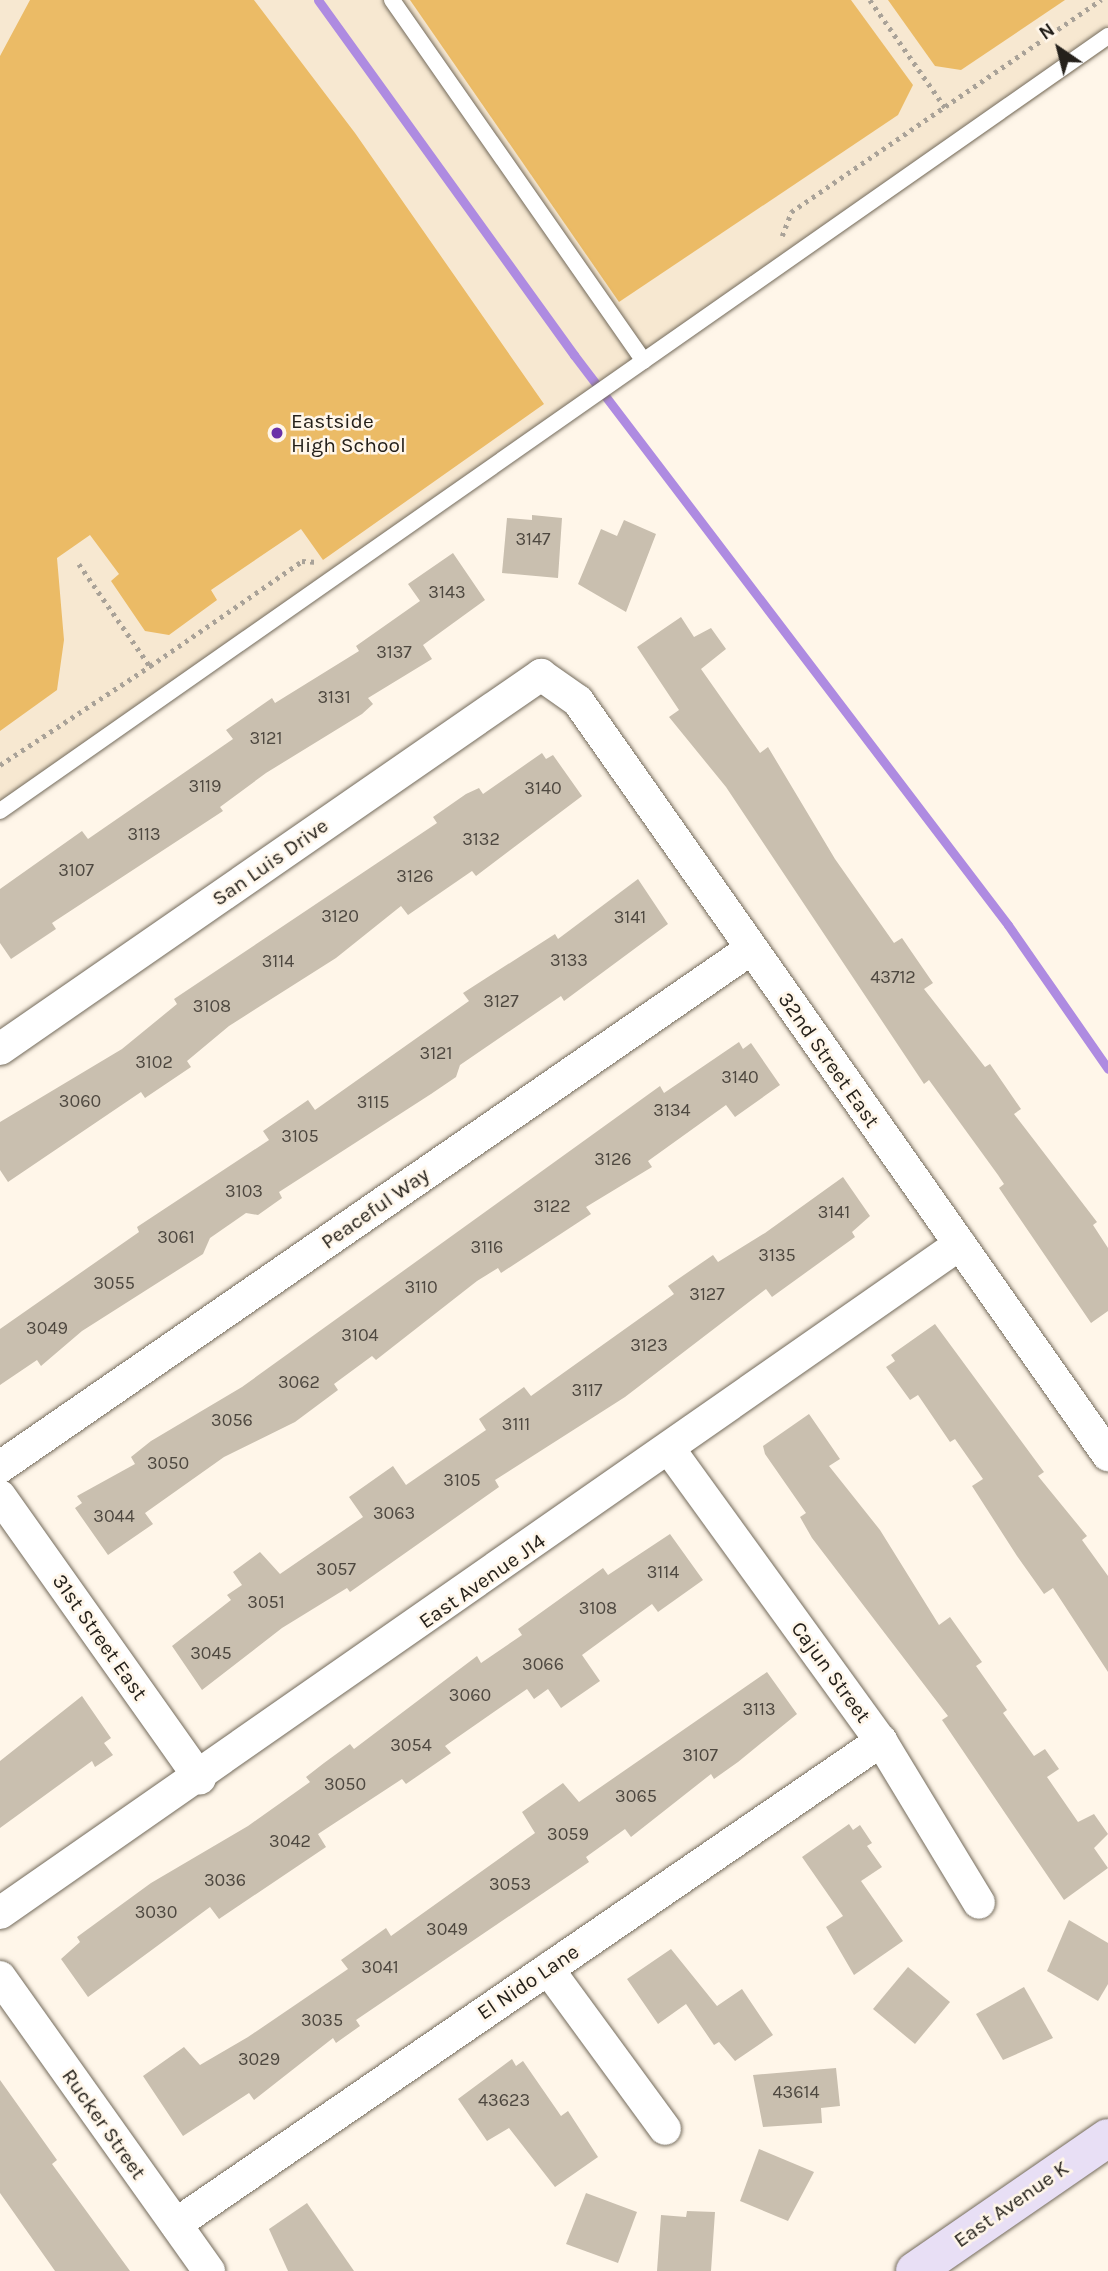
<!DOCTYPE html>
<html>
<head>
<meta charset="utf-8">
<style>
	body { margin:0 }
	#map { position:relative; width:1108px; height:2271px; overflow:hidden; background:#fff6e9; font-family:Karla,sans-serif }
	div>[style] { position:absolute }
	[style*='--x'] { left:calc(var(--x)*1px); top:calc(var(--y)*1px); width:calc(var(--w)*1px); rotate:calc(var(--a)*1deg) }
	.built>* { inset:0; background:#f7e8d1 }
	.green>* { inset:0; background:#ebbb66 }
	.stream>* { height:9px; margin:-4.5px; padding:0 4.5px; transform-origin:4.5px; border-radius:4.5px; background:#ae8be1 }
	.building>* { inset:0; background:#c9bfaf }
	.path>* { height:4.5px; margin-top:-2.25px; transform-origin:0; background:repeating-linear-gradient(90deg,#a9a298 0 3.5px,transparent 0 8.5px) }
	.roads { filter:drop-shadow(0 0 2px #746b5c) drop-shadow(0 0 2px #746b5c) }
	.lane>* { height:16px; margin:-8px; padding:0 8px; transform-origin:8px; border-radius:8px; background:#fff }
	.street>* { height:32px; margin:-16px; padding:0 16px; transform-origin:16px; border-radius:16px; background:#fff }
	.secondary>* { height:38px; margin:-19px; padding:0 19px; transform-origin:19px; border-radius:19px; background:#e8dff5 }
	.dots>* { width:19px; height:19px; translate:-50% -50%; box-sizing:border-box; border:4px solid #fff6e9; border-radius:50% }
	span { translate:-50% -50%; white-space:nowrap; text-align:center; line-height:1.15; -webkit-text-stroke:5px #fff6e9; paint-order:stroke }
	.number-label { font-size:18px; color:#4e4840 }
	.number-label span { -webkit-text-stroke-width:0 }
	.poi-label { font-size:21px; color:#25211b }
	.left { translate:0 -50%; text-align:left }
	.street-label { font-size:21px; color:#25211b }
	.north { position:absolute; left:1024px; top:14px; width:70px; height:70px; -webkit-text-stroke:5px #fff6e9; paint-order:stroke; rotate:325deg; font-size:19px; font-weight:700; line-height:28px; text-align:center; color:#25211b }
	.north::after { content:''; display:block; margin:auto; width:24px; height:32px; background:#25211b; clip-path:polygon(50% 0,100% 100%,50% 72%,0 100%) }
</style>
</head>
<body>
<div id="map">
	<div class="built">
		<i style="clip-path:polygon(0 0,1108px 0,1108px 48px,0 818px)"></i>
	</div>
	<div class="green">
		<i style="clip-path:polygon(30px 0,254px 0,355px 133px,544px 404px,323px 560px,301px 529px,211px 590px,217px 600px,169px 635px,145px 631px,111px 581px,119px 574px,90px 535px,57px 558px,64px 640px,57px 690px,0 731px,0 56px)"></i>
		<i style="clip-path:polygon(410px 0,851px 0,913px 85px,898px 115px,619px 302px)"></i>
		<i style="clip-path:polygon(888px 0,1065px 0,961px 70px,935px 66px)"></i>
	</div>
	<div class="stream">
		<i style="--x:318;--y:0;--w:438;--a:54.2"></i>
		<i style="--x:574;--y:355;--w:716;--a:52.71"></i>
		<i style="--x:1008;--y:925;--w:175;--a:55.2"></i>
	</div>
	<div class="building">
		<i style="clip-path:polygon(532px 515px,562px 518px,558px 578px,502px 573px,507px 518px,532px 520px)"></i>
		<i style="clip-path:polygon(624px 520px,656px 534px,626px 612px,578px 584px,601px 529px,617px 536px)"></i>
		<i style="clip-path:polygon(453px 553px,485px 600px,423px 645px,432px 659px,368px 698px,373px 704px,362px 714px,266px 773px,220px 807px,223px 811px,52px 923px,56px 929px,11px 959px,0 943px,0 889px,82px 831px,88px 839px,233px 739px,226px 730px,272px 698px,275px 703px,359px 651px,356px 646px,420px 601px,408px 584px)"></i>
		<i style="clip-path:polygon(681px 617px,694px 637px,711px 628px,726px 649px,701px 669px,760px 753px,768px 747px,835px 859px,894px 943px,902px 938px,933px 983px,924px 989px,985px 1067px,990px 1064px,1021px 1109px,1014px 1114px,1097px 1222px,1093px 1225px,1108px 1248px,1108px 1311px,1091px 1323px,999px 1188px,1004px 1184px,998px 1175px,929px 1080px,924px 1084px,726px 787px,669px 717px,679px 710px,637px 647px)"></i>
		<i style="clip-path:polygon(542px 753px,546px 759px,553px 755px,582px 796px,476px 876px,472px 871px,408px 915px,401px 906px,336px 958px,229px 1026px,187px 1061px,191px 1067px,145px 1098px,141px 1092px,8px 1182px,0 1170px,0 1122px,122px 1049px,177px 1004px,174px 999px,437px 823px,433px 817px,466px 794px,479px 788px,483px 794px)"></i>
		<i style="clip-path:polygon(638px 879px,668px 924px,564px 1001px,561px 996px,460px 1065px,456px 1077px,431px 1094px,279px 1192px,282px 1198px,258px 1215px,246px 1213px,210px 1238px,203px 1254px,82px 1331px,41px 1366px,37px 1360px,0 1385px,0 1329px,139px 1232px,137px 1227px,269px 1140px,263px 1131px,308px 1100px,315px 1110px,469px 1001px,463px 993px,555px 934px,558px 939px)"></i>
		<i style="clip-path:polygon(739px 1042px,743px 1049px,751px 1043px,780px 1085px,735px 1117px,726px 1105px,648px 1161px,652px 1167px,586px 1207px,591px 1214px,501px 1273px,498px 1268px,477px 1281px,376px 1360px,372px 1356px,334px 1384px,338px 1390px,295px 1422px,224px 1457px,145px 1513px,153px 1524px,108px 1555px,75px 1508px,82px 1503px,77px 1496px,135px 1464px,131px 1457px,151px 1441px,242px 1387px,660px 1086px,664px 1093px)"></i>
		<i style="clip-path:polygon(843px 1177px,870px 1216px,852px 1232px,855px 1237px,772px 1297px,766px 1289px,625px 1397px,495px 1480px,499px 1487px,350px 1592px,347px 1588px,282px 1628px,202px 1690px,172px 1646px,231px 1600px,227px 1595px,242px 1585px,233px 1572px,260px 1552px,280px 1574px,363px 1517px,349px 1497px,393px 1466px,406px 1485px,486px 1430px,479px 1419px,524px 1387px,531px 1396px,674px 1294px,668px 1286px,713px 1255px,718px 1262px,765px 1233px)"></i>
		<i style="clip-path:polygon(935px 1324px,1044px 1472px,1038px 1476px,1087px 1536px,1082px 1540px,1108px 1576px,1108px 1672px,1053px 1588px,1044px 1594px,1017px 1556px,972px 1486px,983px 1479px,955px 1439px,950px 1442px,918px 1395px,910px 1400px,886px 1367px,895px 1361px,891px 1355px)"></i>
		<i style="clip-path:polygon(809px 1414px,840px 1459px,829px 1466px,880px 1530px,939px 1625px,950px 1617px,982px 1662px,976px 1666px,1007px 1710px,1003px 1713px,1034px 1756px,1045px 1749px,1059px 1769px,1047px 1777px,1078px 1822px,1094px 1814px,1108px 1834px,1094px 1848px,1108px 1868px,1064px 1900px,942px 1720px,948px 1716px,812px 1538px,800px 1517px,806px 1513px,765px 1454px,763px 1446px)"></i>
		<i style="clip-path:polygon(670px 1534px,703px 1580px,658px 1612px,652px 1604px,582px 1655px,600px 1681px,561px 1708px,548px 1689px,534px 1699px,527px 1689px,445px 1746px,451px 1753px,406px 1784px,402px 1779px,318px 1834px,326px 1847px,219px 1919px,210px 1907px,88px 1997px,61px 1959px,80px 1942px,77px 1937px,151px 1883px,248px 1826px,310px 1782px,306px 1777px,324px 1763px,350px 1744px,354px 1749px,477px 1656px,481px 1663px,522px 1635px,518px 1629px,603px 1568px,608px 1575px)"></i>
		<i style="clip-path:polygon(767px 1672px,797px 1714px,738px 1762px,714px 1779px,711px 1774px,631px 1837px,625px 1829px,586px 1857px,589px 1862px,356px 2020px,360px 2026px,336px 2043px,333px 2038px,254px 2100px,249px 2093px,183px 2136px,143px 2076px,184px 2047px,200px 2065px,248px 2037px,348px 1969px,341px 1960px,386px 1928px,391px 1936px,535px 1833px,522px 1812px,563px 1783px,579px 1802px)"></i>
		<i style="clip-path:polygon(82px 1696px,111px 1738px,104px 1743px,113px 1755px,95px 1767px,92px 1761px,0 1828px,0 1761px)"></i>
		<i style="clip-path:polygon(849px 1824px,853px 1830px,860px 1825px,872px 1843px,867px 1846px,882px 1867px,861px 1881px,903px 1941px,854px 1975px,826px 1927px,843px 1916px,802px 1857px)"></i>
		<i style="clip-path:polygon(1069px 1920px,1108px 1943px,1108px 1984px,1098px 2001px,1047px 1971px)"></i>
		<i style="clip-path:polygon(671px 1949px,717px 2006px,742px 1989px,773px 2035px,735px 2061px,719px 2042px,714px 2045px,686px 2004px,658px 2024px,627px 1979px)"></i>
		<i style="clip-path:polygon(908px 1967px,950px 2002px,915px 2044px,873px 2009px)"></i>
		<i style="clip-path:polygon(1024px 1987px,1053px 2038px,1003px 2060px,976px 2014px)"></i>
		<i style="clip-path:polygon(512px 2059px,516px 2066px,523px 2061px,561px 2116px,568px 2111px,598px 2157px,555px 2187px,509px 2128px,487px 2141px,458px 2099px)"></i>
		<i style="clip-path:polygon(836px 2068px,840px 2106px,821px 2108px,822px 2123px,763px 2127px,753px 2075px)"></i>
		<i style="clip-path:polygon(0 2080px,57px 2160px,52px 2164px,130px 2271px,55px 2271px,0 2193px)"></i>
		<i style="clip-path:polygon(759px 2149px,814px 2172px,788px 2221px,740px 2201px)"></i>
		<i style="clip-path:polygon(586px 2193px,637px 2212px,618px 2263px,566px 2244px)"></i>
		<i style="clip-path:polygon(307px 2203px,354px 2271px,288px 2271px,269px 2229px)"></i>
		<i style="clip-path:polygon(687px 2211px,715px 2212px,711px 2271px,657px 2271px,661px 2215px,686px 2217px)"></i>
	</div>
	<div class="path">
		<i style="--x:870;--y:0;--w:131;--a:55"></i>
		<i style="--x:782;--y:236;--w:26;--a:-69"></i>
		<i style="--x:791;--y:212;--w:376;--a:-34.4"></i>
		<i style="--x:79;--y:564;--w:124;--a:55.2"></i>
		<i style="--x:150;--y:666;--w:185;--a:-34.6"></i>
		<i style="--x:302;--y:561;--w:16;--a:4"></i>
		<i style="--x:0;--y:765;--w:180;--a:-33.4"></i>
	</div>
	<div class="roads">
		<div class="lane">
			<i style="--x:392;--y:0;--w:440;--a:55.1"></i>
			<i style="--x:0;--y:811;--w:1352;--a:-34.97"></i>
		</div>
		<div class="street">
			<i style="--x:0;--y:1049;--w:658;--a:-34.66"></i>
			<i style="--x:541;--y:675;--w:45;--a:35.1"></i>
			<i style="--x:578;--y:701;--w:922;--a:54.9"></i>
			<i style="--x:670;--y:1450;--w:359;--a:54.1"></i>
			<i style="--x:881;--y:1741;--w:189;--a:58.8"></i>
			<i style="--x:0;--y:1467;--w:912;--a:-34.6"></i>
			<i style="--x:0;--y:1496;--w:346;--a:54.7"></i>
			<i style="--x:0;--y:1913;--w:1170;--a:-34.87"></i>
			<i style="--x:548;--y:1969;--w:198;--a:53.8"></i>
			<i style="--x:0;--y:1977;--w:361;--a:54.6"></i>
			<i style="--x:176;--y:2224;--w:855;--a:-34.42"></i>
		</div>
		<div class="secondary">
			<i style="--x:915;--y:2271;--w:234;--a:-34.6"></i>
		</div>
	</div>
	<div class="dots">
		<i style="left:277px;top:433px;background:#6b31a8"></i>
	</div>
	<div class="number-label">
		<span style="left:533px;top:539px">3147</span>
		<span style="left:447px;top:592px">3143</span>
		<span style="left:394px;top:652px">3137</span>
		<span style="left:334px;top:697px">3131</span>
		<span style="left:266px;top:738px">3121</span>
		<span style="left:205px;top:786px">3119</span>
		<span style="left:543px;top:788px">3140</span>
		<span style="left:144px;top:834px">3113</span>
		<span style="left:481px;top:839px">3132</span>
		<span style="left:76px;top:870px">3107</span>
		<span style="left:415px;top:876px">3126</span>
		<span style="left:340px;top:916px">3120</span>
		<span style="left:630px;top:917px">3141</span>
		<span style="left:569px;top:960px">3133</span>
		<span style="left:278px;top:961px">3114</span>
		<span style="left:893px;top:977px">43712</span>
		<span style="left:501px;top:1001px">3127</span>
		<span style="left:212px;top:1006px">3108</span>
		<span style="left:436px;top:1053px">3121</span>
		<span style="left:154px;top:1062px">3102</span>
		<span style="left:740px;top:1077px">3140</span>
		<span style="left:80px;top:1101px">3060</span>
		<span style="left:373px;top:1102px">3115</span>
		<span style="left:672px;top:1110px">3134</span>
		<span style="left:300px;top:1136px">3105</span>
		<span style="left:613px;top:1159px">3126</span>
		<span style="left:244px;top:1191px">3103</span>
		<span style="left:552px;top:1206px">3122</span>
		<span style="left:834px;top:1212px">3141</span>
		<span style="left:176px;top:1237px">3061</span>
		<span style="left:487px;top:1247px">3116</span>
		<span style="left:777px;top:1255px">3135</span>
		<span style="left:114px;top:1283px">3055</span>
		<span style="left:421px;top:1287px">3110</span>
		<span style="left:707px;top:1294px">3127</span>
		<span style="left:47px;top:1328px">3049</span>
		<span style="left:360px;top:1335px">3104</span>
		<span style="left:649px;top:1345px">3123</span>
		<span style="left:299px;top:1382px">3062</span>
		<span style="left:587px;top:1390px">3117</span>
		<span style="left:232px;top:1420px">3056</span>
		<span style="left:516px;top:1424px">3111</span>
		<span style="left:168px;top:1463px">3050</span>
		<span style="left:462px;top:1480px">3105</span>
		<span style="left:394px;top:1513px">3063</span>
		<span style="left:114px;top:1516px">3044</span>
		<span style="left:336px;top:1569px">3057</span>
		<span style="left:663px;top:1572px">3114</span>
		<span style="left:266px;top:1602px">3051</span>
		<span style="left:598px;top:1608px">3108</span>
		<span style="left:211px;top:1653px">3045</span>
		<span style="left:543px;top:1664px">3066</span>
		<span style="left:470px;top:1695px">3060</span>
		<span style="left:759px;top:1709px">3113</span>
		<span style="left:411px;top:1745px">3054</span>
		<span style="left:700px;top:1755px">3107</span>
		<span style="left:345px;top:1784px">3050</span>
		<span style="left:636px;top:1796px">3065</span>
		<span style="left:568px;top:1834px">3059</span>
		<span style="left:290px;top:1841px">3042</span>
		<span style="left:225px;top:1880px">3036</span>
		<span style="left:510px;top:1884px">3053</span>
		<span style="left:156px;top:1912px">3030</span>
		<span style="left:447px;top:1929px">3049</span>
		<span style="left:380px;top:1967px">3041</span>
		<span style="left:322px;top:2020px">3035</span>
		<span style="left:259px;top:2059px">3029</span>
		<span style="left:796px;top:2092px">43614</span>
		<span style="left:504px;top:2100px">43623</span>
	</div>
	<div class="poi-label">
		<span class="left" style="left:291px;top:433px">Eastside<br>High School</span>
	</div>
	<div class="street-label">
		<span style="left:270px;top:862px;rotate:-35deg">San Luis Drive</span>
		<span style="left:829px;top:1060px;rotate:55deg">32nd Street East</span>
		<span style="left:375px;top:1208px;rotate:-35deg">Peaceful Way</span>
		<span style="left:482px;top:1581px;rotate:-35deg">East Avenue J14</span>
		<span style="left:100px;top:1637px;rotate:55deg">31st Street East</span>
		<span style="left:831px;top:1672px;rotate:54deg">Cajun Street</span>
		<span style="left:528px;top:1982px;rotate:-34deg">El Nido Lane</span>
		<span style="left:104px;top:2124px;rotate:55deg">Rucker Street</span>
		<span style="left:1011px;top:2204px;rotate:-35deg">East Avenue K</span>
	</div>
	<div class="north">N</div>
</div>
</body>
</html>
